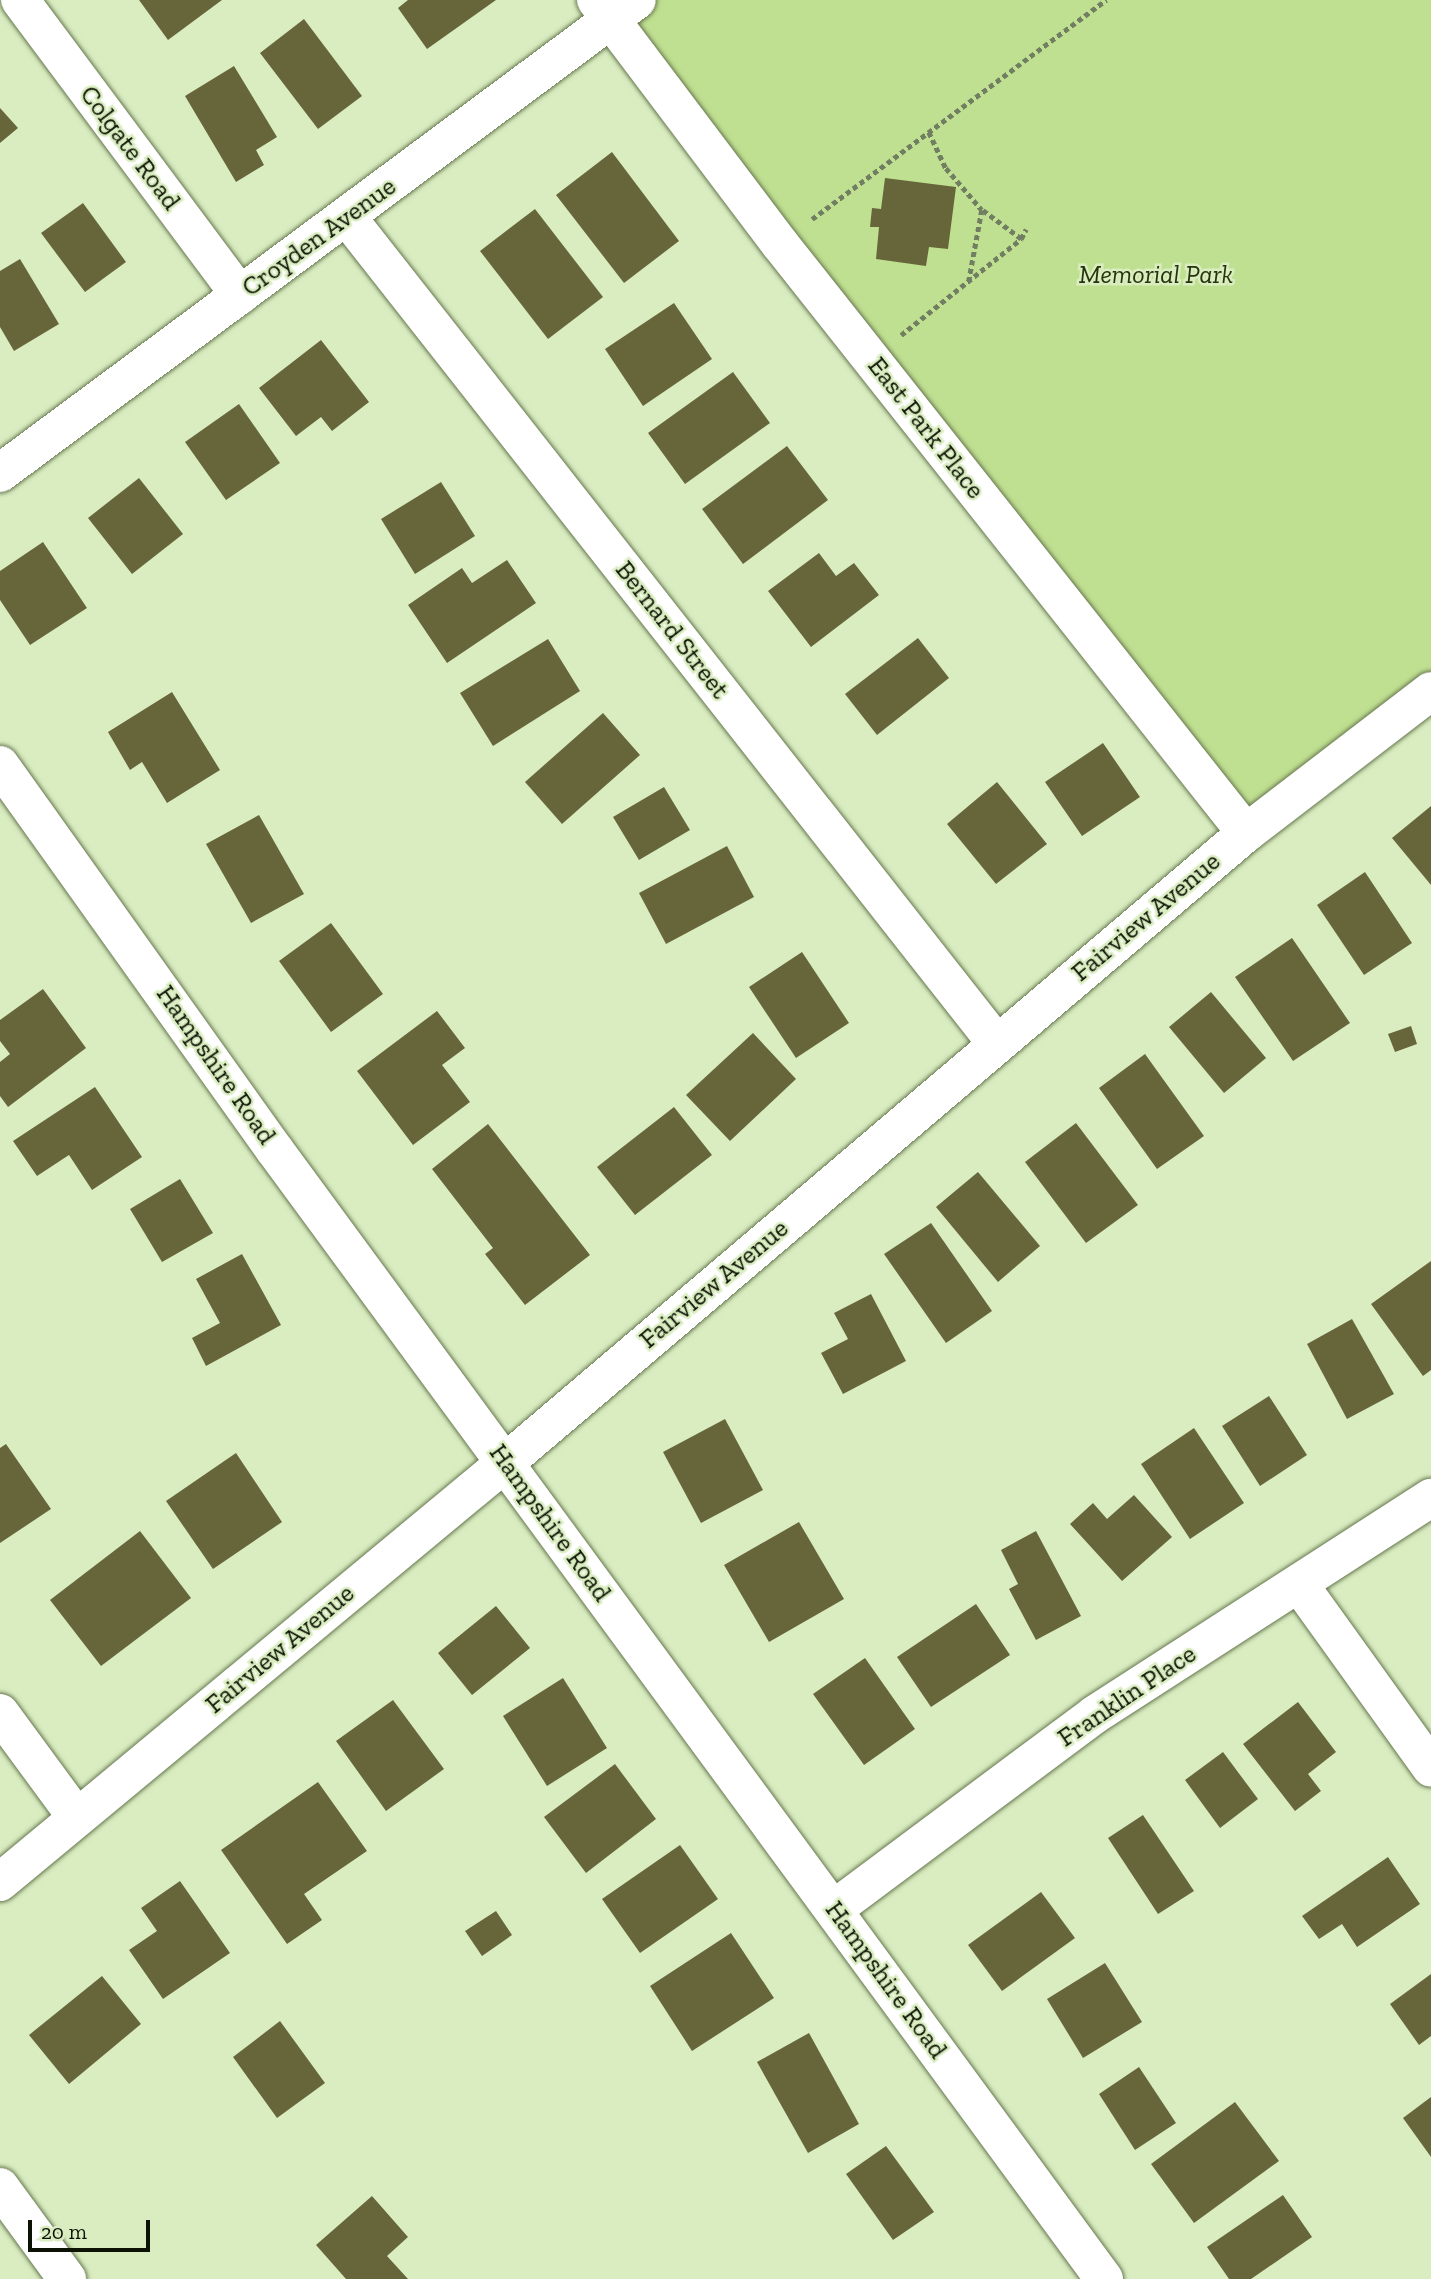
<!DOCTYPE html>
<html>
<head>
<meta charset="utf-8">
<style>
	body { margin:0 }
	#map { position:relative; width:1431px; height:2279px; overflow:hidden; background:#daedc1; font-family:"Zilla Slab",serif }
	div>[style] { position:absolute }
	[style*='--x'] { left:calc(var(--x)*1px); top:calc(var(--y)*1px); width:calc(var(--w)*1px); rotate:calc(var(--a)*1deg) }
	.green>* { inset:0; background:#c0e091 }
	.building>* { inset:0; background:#67663b }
	.path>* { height:4.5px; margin-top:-2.25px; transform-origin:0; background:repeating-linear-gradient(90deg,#727e62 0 5px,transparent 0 8.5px) }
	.roads { filter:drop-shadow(0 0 2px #66774f) drop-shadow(0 0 2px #66774f) }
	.street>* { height:38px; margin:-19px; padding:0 19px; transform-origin:19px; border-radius:19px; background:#fff }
	.secondary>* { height:38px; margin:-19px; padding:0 19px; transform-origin:19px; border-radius:19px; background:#fff }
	span { translate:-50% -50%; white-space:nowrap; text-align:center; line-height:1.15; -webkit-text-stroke:5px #daedc1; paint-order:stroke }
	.street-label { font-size:26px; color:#0c1204 }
	.park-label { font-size:26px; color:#26340c; font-style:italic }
	.scale { position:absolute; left:28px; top:2220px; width:122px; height:32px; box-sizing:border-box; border:4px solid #0c1204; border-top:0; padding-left:9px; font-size:21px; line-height:24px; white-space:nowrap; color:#0c1204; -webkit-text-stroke:5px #daedc1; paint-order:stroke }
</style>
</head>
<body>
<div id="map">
	<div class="green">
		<i style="clip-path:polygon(638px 0,1431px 0,1431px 691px,1246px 833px,611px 20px)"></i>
	</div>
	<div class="building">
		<i style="clip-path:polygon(139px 0,222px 0,168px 40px)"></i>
		<i style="clip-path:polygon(408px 0,496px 0,427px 49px,398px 8px)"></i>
		<i style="clip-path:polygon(304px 19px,362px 96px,318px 129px,260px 53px)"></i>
		<i style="clip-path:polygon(234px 66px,277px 137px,256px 150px,264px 165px,236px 182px,185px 96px)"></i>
		<i style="clip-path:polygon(0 108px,18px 128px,0 143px)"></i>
		<i style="clip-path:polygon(612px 152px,679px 241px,624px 283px,556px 195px)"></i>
		<i style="clip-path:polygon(885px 178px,956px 187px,948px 249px,929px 247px,926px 266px,876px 259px,879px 227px,870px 227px,872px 208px,881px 209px)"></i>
		<i style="clip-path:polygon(83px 203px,126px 262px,85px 292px,41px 233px)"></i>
		<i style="clip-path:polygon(535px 209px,603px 297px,548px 339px,480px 251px)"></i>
		<i style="clip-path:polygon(20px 259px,59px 324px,14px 351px,0 327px,0 271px)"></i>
		<i style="clip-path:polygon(674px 303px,712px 359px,643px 406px,605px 349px)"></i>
		<i style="clip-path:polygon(321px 340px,369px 402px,332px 431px,321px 417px,296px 436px,259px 388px)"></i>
		<i style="clip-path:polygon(733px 372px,770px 423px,685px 484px,648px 433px)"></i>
		<i style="clip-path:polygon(239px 404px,280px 463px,226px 500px,185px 442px)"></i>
		<i style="clip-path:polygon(787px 446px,828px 500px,743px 564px,702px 509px)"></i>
		<i style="clip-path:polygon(139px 478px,183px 534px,132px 574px,88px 518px)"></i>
		<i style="clip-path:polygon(441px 482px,475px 536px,415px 574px,381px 519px)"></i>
		<i style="clip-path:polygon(43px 542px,87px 608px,30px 645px,0 600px,0 571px)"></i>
		<i style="clip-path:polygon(819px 553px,836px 576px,854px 563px,879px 595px,811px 647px,768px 591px)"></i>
		<i style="clip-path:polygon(507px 560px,536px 603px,447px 663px,408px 605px,462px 568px,472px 583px)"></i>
		<i style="clip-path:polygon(918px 638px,949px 678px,877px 735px,845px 694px)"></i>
		<i style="clip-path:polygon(548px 639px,580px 691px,493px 746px,460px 693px)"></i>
		<i style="clip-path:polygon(172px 692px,220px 770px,167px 803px,142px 762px,130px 770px,108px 732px)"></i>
		<i style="clip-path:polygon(603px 713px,640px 755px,562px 824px,525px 782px)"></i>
		<i style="clip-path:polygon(1103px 743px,1140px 797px,1082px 836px,1045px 782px)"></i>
		<i style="clip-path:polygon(997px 782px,1047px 844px,996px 884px,947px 824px)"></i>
		<i style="clip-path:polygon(664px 787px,690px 830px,639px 860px,613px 817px)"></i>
		<i style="clip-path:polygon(1431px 806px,1431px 885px,1392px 838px)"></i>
		<i style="clip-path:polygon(259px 815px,304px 894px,251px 923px,206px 844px)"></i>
		<i style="clip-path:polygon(727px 846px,754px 897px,666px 944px,639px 893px)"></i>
		<i style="clip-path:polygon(1365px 872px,1412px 943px,1364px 975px,1317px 905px)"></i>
		<i style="clip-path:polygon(331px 923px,383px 994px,331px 1032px,279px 961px)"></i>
		<i style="clip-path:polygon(1292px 938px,1350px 1023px,1293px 1061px,1235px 977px)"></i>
		<i style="clip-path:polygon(802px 952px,849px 1023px,796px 1058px,749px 987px)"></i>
		<i style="clip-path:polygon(43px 989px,86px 1048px,8px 1107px,0 1096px,0 1062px,10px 1054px,0 1041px,0 1020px)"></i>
		<i style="clip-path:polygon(1211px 992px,1266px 1058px,1224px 1093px,1169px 1027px)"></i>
		<i style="clip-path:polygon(437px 1011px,465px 1048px,442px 1065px,470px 1102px,413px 1145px,357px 1071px)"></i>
		<i style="clip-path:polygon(1411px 1026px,1417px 1044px,1395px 1052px,1388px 1034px)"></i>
		<i style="clip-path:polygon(753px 1033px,796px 1079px,730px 1141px,686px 1095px)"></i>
		<i style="clip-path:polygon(1145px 1054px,1204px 1136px,1157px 1169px,1099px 1088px)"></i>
		<i style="clip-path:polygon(95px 1087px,142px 1157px,92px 1190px,69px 1155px,37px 1176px,13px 1141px)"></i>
		<i style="clip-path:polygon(674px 1107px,712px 1155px,635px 1215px,597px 1167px)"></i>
		<i style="clip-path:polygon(1076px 1123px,1138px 1205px,1086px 1243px,1025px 1162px)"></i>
		<i style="clip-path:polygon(488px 1124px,590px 1255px,525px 1305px,485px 1254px,493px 1248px,432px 1169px)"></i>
		<i style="clip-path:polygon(978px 1172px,1040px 1246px,998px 1282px,936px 1207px)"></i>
		<i style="clip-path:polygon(180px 1179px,213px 1233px,162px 1262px,130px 1209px)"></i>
		<i style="clip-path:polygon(931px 1223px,992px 1311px,946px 1343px,884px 1254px)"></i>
		<i style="clip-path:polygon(242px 1254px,281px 1325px,206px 1366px,192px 1338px,220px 1323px,196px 1279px)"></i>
		<i style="clip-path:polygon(1431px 1261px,1431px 1370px,1423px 1376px,1371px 1304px)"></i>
		<i style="clip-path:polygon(871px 1294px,906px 1361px,843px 1394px,821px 1353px,848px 1339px,834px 1313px)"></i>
		<i style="clip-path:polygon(1352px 1319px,1394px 1394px,1347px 1419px,1307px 1344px)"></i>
		<i style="clip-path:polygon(1269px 1396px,1307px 1455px,1260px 1486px,1222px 1426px)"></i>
		<i style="clip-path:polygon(725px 1419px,763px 1490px,701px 1523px,663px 1452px)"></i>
		<i style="clip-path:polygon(1194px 1428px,1244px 1503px,1190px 1539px,1141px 1464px)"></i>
		<i style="clip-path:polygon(6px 1444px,51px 1509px,0 1543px,0 1448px)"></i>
		<i style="clip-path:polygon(236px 1453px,282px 1522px,213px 1569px,166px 1501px)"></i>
		<i style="clip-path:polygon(1134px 1495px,1172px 1537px,1122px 1581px,1070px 1524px,1093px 1503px,1107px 1519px)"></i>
		<i style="clip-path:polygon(799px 1522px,844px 1599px,769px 1642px,724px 1565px)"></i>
		<i style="clip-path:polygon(140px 1531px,191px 1598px,101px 1666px,50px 1600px)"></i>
		<i style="clip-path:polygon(1036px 1531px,1081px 1616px,1036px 1640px,1009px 1589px,1018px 1584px,1001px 1550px)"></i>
		<i style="clip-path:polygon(976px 1604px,1010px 1655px,931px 1707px,897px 1657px)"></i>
		<i style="clip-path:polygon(496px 1606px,530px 1648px,472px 1695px,438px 1653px)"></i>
		<i style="clip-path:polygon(865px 1658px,915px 1729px,864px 1765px,813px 1694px)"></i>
		<i style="clip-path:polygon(563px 1678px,607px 1748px,547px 1786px,503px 1716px)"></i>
		<i style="clip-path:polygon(393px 1700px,444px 1769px,386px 1811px,336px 1741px)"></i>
		<i style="clip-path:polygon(1298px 1702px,1336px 1752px,1308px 1774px,1321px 1791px,1295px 1811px,1243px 1744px)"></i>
		<i style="clip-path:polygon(1223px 1752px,1258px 1799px,1220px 1828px,1185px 1780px)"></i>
		<i style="clip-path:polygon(615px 1764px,656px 1819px,586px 1873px,544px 1817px)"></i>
		<i style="clip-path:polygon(318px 1782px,367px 1851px,304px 1894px,322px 1920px,287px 1944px,221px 1850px)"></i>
		<i style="clip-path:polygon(1143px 1815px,1194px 1891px,1158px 1914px,1108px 1838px)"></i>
		<i style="clip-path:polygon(680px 1845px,718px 1899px,640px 1953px,602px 1899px)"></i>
		<i style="clip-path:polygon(1388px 1857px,1420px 1904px,1357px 1947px,1342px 1924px,1319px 1939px,1302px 1916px)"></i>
		<i style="clip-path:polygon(180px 1881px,230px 1953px,163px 1999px,129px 1950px,157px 1931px,141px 1908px)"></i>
		<i style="clip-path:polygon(1041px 1892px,1075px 1938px,1002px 1991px,968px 1945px)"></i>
		<i style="clip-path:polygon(496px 1911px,512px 1935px,482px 1956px,465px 1931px)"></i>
		<i style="clip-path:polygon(731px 1933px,774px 1998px,692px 2051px,650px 1986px)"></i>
		<i style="clip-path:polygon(1105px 1963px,1142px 2022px,1083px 2058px,1047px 1999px)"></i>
		<i style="clip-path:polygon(1431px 1974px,1431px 2036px,1419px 2045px,1390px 2004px)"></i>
		<i style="clip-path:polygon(102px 1976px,141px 2024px,69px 2084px,29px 2035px)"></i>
		<i style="clip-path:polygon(280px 2021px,325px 2083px,277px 2118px,233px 2057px)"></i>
		<i style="clip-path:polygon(809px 2033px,859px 2124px,808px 2153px,757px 2062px)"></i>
		<i style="clip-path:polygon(1139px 2067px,1176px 2123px,1135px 2150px,1099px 2094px)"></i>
		<i style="clip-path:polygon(1431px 2097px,1431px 2157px,1403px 2118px)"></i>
		<i style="clip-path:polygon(1235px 2102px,1279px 2161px,1194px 2223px,1151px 2164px)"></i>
		<i style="clip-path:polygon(886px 2146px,934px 2212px,893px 2240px,846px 2174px)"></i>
		<i style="clip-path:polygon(1283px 2195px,1312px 2237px,1251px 2279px,1229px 2279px,1207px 2247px)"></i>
		<i style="clip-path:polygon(372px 2196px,408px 2237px,387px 2256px,408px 2279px,346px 2279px,316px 2245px)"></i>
	</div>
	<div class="path">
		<i style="--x:929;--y:132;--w:40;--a:65"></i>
		<i style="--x:946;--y:168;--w:55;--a:49.4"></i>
		<i style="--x:982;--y:210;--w:72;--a:100.4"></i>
		<i style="--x:812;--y:219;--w:367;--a:-36.7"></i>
		<i style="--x:1021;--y:239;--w:11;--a:-63"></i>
		<i style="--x:901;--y:335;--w:154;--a:-38.7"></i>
		<i style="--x:1021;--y:239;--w:49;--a:-143.4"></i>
	</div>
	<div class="roads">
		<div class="street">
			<i style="--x:20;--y:0;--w:368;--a:53.3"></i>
			<i style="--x:596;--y:0;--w:306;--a:53"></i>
			<i style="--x:780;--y:244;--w:751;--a:51.65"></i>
			<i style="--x:347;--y:217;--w:1050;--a:51.84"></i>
			<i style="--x:0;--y:473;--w:793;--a:-36.6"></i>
			<i style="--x:0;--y:765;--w:472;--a:54.5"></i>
			<i style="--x:274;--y:1149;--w:1402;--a:53.7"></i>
			<i style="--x:1299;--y:1584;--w:226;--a:54.3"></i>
			<i style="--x:0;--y:1713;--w:130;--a:53.7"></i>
			<i style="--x:834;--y:1909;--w:324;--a:-36.7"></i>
			<i style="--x:1094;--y:1715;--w:401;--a:-32.8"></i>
			<i style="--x:0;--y:2187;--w:114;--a:53.9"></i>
		</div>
		<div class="secondary">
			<i style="--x:0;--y:1882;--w:658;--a:-39.69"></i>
			<i style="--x:506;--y:1462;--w:971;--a:-40.36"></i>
			<i style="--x:1246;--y:833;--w:233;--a:-37.5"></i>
		</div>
	</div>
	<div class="street-label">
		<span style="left:130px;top:148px;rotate:53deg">Colgate Road</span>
		<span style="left:319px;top:237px;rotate:-36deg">Croyden Avenue</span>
		<span style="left:926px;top:428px;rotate:52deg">East Park Place</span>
		<span style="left:672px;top:630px;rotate:52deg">Bernard Street</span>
		<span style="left:1146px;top:917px;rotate:-40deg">Fairview Avenue</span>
		<span style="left:216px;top:1065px;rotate:55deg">Hampshire Road</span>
		<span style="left:714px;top:1284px;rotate:-40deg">Fairview Avenue</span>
		<span style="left:550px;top:1523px;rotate:54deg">Hampshire Road</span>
		<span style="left:280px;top:1649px;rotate:-40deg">Fairview Avenue</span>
		<span style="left:1127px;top:1696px;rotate:-34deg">Franklin Place</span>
		<span style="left:886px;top:1980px;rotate:54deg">Hampshire Road</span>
	</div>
	<div class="park-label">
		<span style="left:1156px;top:275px">Memorial Park</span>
	</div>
	<div class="scale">20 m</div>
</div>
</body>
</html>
